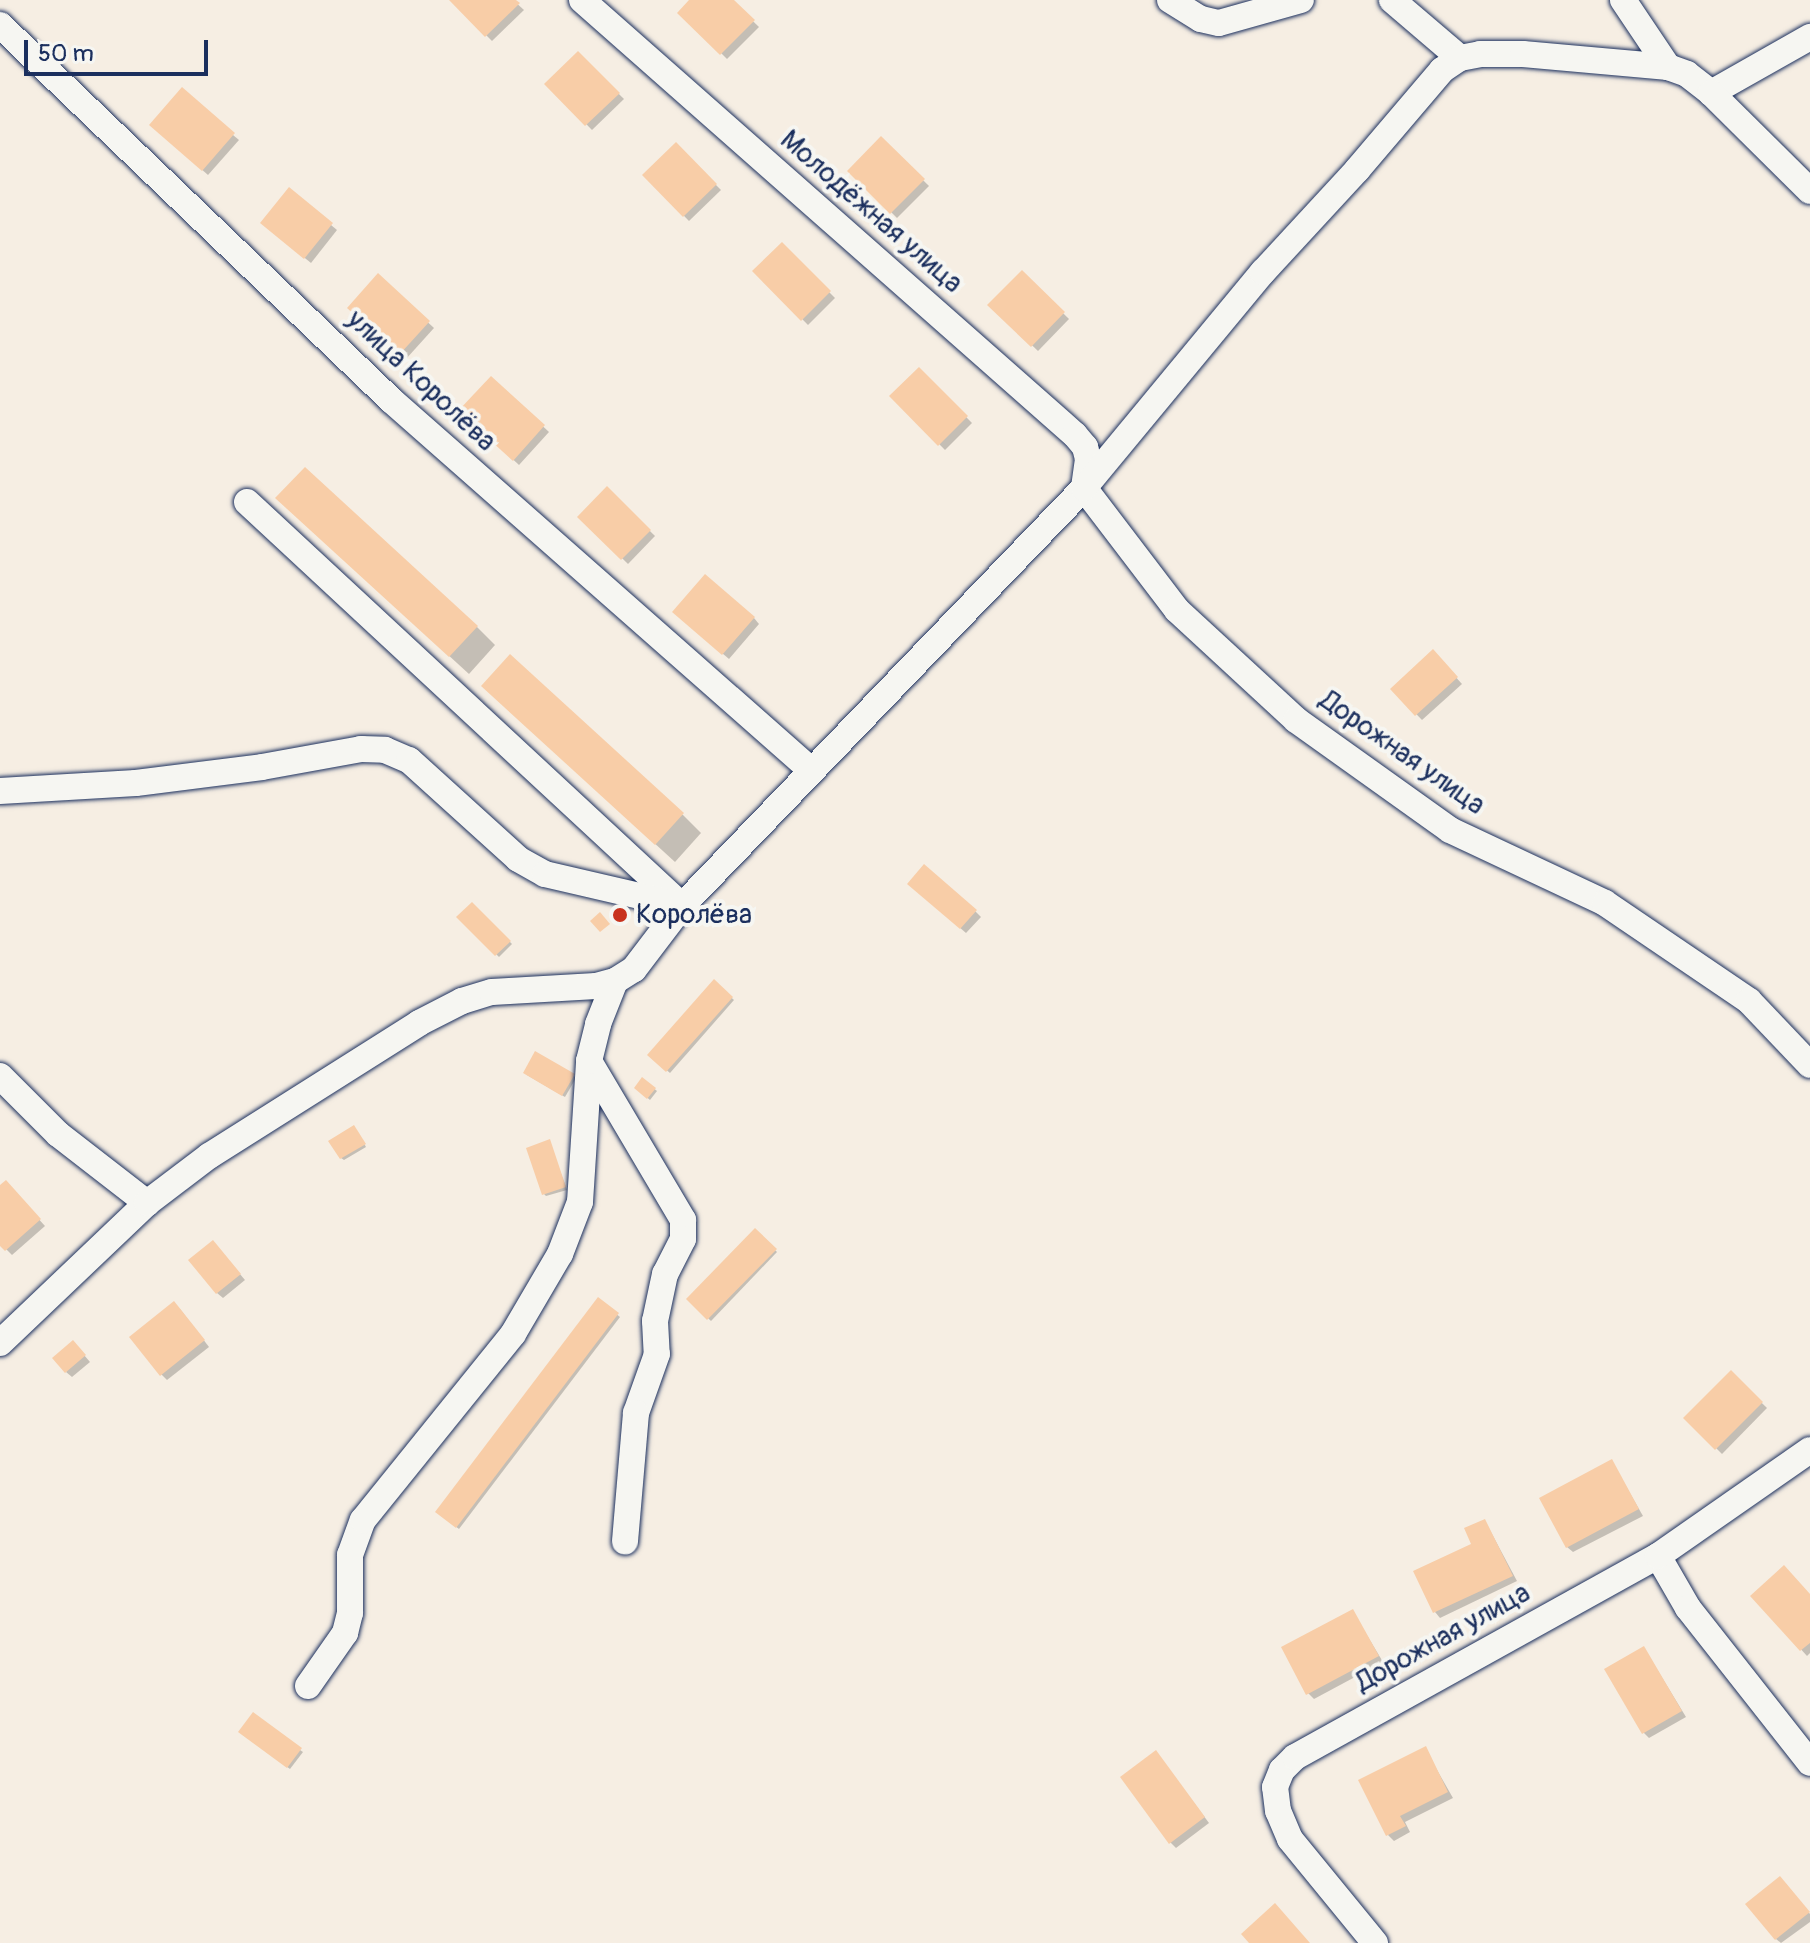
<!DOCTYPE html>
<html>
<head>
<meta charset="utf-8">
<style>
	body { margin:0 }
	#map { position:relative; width:1810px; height:1943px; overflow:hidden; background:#f6eee3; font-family:Pangolin,sans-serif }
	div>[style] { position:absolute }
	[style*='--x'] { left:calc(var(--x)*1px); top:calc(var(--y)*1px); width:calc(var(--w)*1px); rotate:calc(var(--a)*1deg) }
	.shadow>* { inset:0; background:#0003 }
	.building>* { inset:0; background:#f8cda7 }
	.roads { filter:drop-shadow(0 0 2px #1b2f5e) drop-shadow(0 0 2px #1b2f5e) }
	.minor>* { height:26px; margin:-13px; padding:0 13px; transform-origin:13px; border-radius:13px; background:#f6f6f2 }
	.dots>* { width:22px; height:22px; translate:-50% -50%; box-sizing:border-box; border:4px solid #f6f6f2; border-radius:50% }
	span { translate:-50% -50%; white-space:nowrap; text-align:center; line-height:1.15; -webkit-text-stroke:8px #f6f6f2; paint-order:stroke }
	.street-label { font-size:28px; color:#1b2f5e }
	.poi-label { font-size:28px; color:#1b2f5e }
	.left { translate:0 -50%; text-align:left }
	.scale { position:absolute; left:24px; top:40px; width:184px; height:36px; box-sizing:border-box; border:4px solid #1b2f5e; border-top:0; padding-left:10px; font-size:24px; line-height:28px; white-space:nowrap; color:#1b2f5e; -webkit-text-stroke:6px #f6f6f2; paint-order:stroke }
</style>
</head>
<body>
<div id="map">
	<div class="shadow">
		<i style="clip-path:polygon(451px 0,513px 0,524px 10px,492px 41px)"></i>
		<i style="clip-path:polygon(692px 0,731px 0,759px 27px,727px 59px,680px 12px)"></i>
		<i style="clip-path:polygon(578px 54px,624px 99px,592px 130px,547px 84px)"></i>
		<i style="clip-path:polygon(157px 130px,233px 135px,239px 140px,208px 175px)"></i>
		<i style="clip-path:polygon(881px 139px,929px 186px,897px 218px,850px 171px)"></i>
		<i style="clip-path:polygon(676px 145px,721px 190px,689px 221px,644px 175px)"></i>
		<i style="clip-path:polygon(289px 190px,337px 230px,311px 263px,268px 228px)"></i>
		<i style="clip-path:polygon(782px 245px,835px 298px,808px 325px,755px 271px)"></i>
		<i style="clip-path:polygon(1022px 273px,1069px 319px,1038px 351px,990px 305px)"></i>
		<i style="clip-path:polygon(378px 276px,434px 328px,406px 359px,350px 308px)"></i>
		<i style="clip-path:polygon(919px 369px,972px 423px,945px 450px,892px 396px)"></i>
		<i style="clip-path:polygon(491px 378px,549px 432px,519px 465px,461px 411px)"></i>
		<i style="clip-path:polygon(607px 489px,655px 536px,628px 564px,580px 517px)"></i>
		<i style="clip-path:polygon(297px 517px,477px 627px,495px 645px,469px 674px)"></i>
		<i style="clip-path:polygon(681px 618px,754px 618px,759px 624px,729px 659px)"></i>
		<i style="clip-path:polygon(1433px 652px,1462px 684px,1422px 720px,1392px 689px)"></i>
		<i style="clip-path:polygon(502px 704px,683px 815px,701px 833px,675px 862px)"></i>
		<i style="clip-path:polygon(915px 889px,975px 911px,981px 917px,966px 933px)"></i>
		<i style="clip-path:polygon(472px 905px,512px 944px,499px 957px,459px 917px)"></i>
		<i style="clip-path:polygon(714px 982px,734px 1000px,670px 1073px,649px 1055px)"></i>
		<i style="clip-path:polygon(527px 1075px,574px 1076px,576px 1078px,565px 1097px)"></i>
		<i style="clip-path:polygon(643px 1080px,657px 1091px,650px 1100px,636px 1088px)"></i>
		<i style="clip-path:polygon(356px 1130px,366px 1147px,344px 1160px,341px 1158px)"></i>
		<i style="clip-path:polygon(549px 1142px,567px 1190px,546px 1196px,544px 1194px)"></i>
		<i style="clip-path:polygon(6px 1183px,45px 1226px,12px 1255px,0 1243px,0 1188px)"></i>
		<i style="clip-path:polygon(755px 1231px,777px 1252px,711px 1321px,688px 1299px)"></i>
		<i style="clip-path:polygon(218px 1248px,245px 1280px,223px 1298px,217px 1293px)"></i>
		<i style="clip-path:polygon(599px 1300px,620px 1317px,459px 1529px,437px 1512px)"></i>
		<i style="clip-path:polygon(180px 1309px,209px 1347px,167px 1380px,161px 1374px)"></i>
		<i style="clip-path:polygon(78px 1348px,90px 1362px,72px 1377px,66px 1372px)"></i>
		<i style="clip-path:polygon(1731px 1373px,1767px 1408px,1722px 1454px,1686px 1418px)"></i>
		<i style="clip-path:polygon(1612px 1462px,1643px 1516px,1573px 1552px,1567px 1547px)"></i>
		<i style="clip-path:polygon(1485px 1521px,1517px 1581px,1440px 1618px,1435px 1612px)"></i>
		<i style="clip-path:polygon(1753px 1596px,1810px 1596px,1810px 1653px,1807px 1656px)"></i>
		<i style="clip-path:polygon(1353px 1612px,1383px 1662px,1314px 1699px,1308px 1693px)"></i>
		<i style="clip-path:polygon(1644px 1648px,1686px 1717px,1649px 1738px,1643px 1732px)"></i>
		<i style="clip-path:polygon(242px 1734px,300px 1750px,303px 1752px,290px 1769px)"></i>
		<i style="clip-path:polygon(1425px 1749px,1453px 1798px,1405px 1822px,1410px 1832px,1394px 1841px,1388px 1835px)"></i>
		<i style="clip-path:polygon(1161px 1759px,1209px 1823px,1176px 1848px,1170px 1842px)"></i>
		<i style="clip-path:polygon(1786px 1884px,1810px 1914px,1810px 1922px,1781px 1943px,1776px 1939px)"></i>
	</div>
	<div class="building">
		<i style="clip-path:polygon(449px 0,516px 0,520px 3px,485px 37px)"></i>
		<i style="clip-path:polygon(689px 0,734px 0,755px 20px,720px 55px,677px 13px)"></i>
		<i style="clip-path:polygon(578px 51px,620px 93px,585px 126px,544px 84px)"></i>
		<i style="clip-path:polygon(182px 87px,235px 133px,202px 171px,149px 125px)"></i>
		<i style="clip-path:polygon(881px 136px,925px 179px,890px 214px,847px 171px)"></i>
		<i style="clip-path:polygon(676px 142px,717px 184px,683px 217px,642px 175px)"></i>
		<i style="clip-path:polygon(289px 187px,333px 223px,304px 259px,260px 223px)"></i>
		<i style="clip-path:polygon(782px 242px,831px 291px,801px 321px,752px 271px)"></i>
		<i style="clip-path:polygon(1022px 270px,1065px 312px,1031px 347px,987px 305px)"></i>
		<i style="clip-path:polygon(378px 273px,430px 321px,399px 355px,347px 308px)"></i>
		<i style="clip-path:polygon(919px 367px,968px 416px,938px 446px,889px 396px)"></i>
		<i style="clip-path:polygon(491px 376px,545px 425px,513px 461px,458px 411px)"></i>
		<i style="clip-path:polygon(305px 467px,478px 626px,449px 657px,275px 498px)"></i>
		<i style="clip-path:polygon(607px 486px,651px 530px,621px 560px,577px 517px)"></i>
		<i style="clip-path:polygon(705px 574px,755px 617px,722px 655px,672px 612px)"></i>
		<i style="clip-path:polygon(1433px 649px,1458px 677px,1415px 716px,1390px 689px)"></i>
		<i style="clip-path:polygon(510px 654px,684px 813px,655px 845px,481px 686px)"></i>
		<i style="clip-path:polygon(924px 864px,977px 910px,960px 929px,907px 884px)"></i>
		<i style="clip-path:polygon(472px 902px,511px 941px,495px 956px,456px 917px)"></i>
		<i style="clip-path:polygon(600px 912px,610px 924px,600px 932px,590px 921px)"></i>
		<i style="clip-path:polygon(714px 979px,733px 997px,666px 1072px,647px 1055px)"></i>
		<i style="clip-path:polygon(535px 1051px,575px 1074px,562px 1096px,523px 1073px)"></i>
		<i style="clip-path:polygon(642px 1077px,656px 1088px,647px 1099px,634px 1088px)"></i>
		<i style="clip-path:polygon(354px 1125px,366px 1144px,340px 1159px,328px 1141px)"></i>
		<i style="clip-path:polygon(550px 1139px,566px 1187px,542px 1195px,526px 1148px)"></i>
		<i style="clip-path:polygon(6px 1180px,41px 1219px,5px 1251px,0 1246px,0 1185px)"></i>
		<i style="clip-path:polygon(755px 1228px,777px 1249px,707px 1320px,686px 1299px)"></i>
		<i style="clip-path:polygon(213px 1240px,241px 1274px,216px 1294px,188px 1260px)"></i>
		<i style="clip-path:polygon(598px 1297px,619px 1313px,456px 1528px,435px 1512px)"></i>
		<i style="clip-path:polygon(174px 1301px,205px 1340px,160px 1376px,129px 1337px)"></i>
		<i style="clip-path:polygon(73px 1340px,86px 1355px,65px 1373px,52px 1358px)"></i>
		<i style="clip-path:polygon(1731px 1370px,1763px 1402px,1715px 1450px,1683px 1418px)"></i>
		<i style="clip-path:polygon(1612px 1459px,1639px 1509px,1566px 1548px,1539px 1498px)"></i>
		<i style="clip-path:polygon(1485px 1519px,1513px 1576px,1433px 1613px,1413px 1571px,1471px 1544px,1464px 1528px)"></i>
		<i style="clip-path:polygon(1784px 1565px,1810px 1594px,1810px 1643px,1800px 1651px,1750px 1596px)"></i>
		<i style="clip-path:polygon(1353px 1609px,1379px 1656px,1306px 1695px,1281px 1647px)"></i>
		<i style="clip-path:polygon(1644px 1646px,1682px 1711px,1642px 1734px,1604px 1669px)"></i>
		<i style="clip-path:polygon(253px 1712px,302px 1748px,287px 1768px,238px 1732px)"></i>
		<i style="clip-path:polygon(1426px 1746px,1448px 1792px,1400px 1816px,1406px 1826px,1386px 1836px,1358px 1780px)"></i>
		<i style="clip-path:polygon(1156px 1750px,1205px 1817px,1169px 1844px,1120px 1777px)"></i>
		<i style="clip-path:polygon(1780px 1876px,1810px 1912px,1775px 1940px,1745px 1904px)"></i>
		<i style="clip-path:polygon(1275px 1903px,1310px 1943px,1249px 1943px,1241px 1934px)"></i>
	</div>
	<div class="roads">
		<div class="minor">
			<i style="--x:582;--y:0;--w:657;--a:41.42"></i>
			<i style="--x:1075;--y:435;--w:16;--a:50"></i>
			<i style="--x:1085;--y:447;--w:12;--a:76"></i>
			<i style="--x:1088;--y:459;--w:29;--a:98"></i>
			<i style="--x:1170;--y:0;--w:36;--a:32"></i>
			<i style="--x:1201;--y:19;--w:18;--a:13"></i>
			<i style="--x:1219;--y:23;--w:85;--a:-15.7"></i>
			<i style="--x:1392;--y:0;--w:89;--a:40.5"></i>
			<i style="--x:1623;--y:0;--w:81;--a:56.1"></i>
			<i style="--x:0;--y:25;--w:542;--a:43.8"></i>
			<i style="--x:391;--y:400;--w:560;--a:41.38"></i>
			<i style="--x:1711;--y:93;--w:114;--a:-29.5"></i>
			<i style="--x:1084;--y:488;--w:153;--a:52.7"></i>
			<i style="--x:1177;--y:610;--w:162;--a:42.7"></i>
			<i style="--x:1296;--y:720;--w:189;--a:35.5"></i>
			<i style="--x:1450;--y:830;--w:171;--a:25.2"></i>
			<i style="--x:1605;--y:903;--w:174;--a:34.2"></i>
			<i style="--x:1749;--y:1001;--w:88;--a:46.4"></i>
			<i style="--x:247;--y:502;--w:589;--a:42.87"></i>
			<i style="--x:0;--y:791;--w:136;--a:-3.4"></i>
			<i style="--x:136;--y:783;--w:127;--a:-7.2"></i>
			<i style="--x:262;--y:767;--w:101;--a:-10.3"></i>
			<i style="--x:361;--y:749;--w:24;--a:2"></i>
			<i style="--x:385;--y:750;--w:26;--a:23"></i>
			<i style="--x:409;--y:760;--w:147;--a:42.2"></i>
			<i style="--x:518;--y:859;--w:31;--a:29"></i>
			<i style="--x:545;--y:874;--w:141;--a:13.1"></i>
			<i style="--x:589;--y:1061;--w:185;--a:59.4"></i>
			<i style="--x:683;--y:1220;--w:19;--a:90"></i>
			<i style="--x:683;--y:1239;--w:39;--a:117"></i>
			<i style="--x:665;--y:1274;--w:48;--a:102"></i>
			<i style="--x:655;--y:1321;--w:33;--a:87"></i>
			<i style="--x:657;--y:1354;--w:63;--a:109.6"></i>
			<i style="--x:636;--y:1413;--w:129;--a:94.9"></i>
			<i style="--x:0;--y:1076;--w:82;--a:45"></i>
			<i style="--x:58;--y:1134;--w:113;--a:37.8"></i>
			<i style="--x:0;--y:1343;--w:203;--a:-43.6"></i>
			<i style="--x:147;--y:1203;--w:78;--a:-37.2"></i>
			<i style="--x:209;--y:1156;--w:249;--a:-32.3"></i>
			<i style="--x:419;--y:1023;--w:48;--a:-27.1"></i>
			<i style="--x:462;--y:1001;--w:31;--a:-17"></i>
			<i style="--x:492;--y:992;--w:104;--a:-3.3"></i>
			<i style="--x:596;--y:986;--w:20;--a:-15"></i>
			<i style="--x:615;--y:981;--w:22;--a:-32"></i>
			<i style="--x:634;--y:969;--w:79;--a:-52.7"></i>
			<i style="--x:682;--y:906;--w:580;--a:-46.12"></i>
			<i style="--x:1084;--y:488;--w:281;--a:-50.4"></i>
			<i style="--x:1263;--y:272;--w:139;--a:-47.3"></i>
			<i style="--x:1357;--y:170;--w:131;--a:-49.6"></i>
			<i style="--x:1442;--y:70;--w:22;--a:-34"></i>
			<i style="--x:1460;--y:58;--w:20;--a:-11"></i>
			<i style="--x:1480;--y:54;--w:43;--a:0"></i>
			<i style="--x:1523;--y:54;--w:146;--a:5.1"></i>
			<i style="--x:1668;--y:67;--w:20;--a:20"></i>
			<i style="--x:1687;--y:74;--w:31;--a:38"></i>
			<i style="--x:1711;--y:93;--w:139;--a:44.7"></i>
			<i style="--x:1658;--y:1556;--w:60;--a:60"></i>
			<i style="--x:1688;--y:1608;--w:197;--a:51.8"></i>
			<i style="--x:308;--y:1686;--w:65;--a:-55.1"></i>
			<i style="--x:345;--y:1633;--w:21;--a:-76"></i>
			<i style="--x:350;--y:1613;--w:58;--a:-90"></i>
			<i style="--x:350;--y:1555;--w:37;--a:-70"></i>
			<i style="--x:363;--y:1520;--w:239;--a:-51.1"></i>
			<i style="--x:513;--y:1334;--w:93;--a:-59.6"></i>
			<i style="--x:560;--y:1254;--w:56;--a:-69"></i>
			<i style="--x:580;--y:1202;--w:141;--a:-86.3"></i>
			<i style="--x:589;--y:1061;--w:38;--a:-76"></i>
			<i style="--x:598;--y:1024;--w:46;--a:-68.4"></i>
			<i style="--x:1375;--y:1943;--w:134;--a:-129.3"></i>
			<i style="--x:1290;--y:1839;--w:30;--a:-113"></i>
			<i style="--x:1278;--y:1811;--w:24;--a:-97"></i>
			<i style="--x:1275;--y:1787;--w:18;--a:-68"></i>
			<i style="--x:1282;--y:1770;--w:18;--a:-45"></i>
			<i style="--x:1295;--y:1757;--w:415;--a:-29"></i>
			<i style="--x:1658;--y:1556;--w:185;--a:-34.9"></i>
		</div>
	</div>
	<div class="dots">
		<i style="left:620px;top:915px;background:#c8321e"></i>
	</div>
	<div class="street-label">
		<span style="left:871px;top:212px;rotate:41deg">Молодёжная улица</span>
		<span style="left:421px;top:381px;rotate:43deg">улица Королёва</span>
		<span style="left:1402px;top:753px;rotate:35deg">Дорожная улица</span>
		<span style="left:1443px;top:1638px;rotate:-29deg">Дорожная улица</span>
	</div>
	<div class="poi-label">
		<span class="left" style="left:636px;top:915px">Королёва</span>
	</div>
	<div class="scale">50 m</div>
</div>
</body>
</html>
